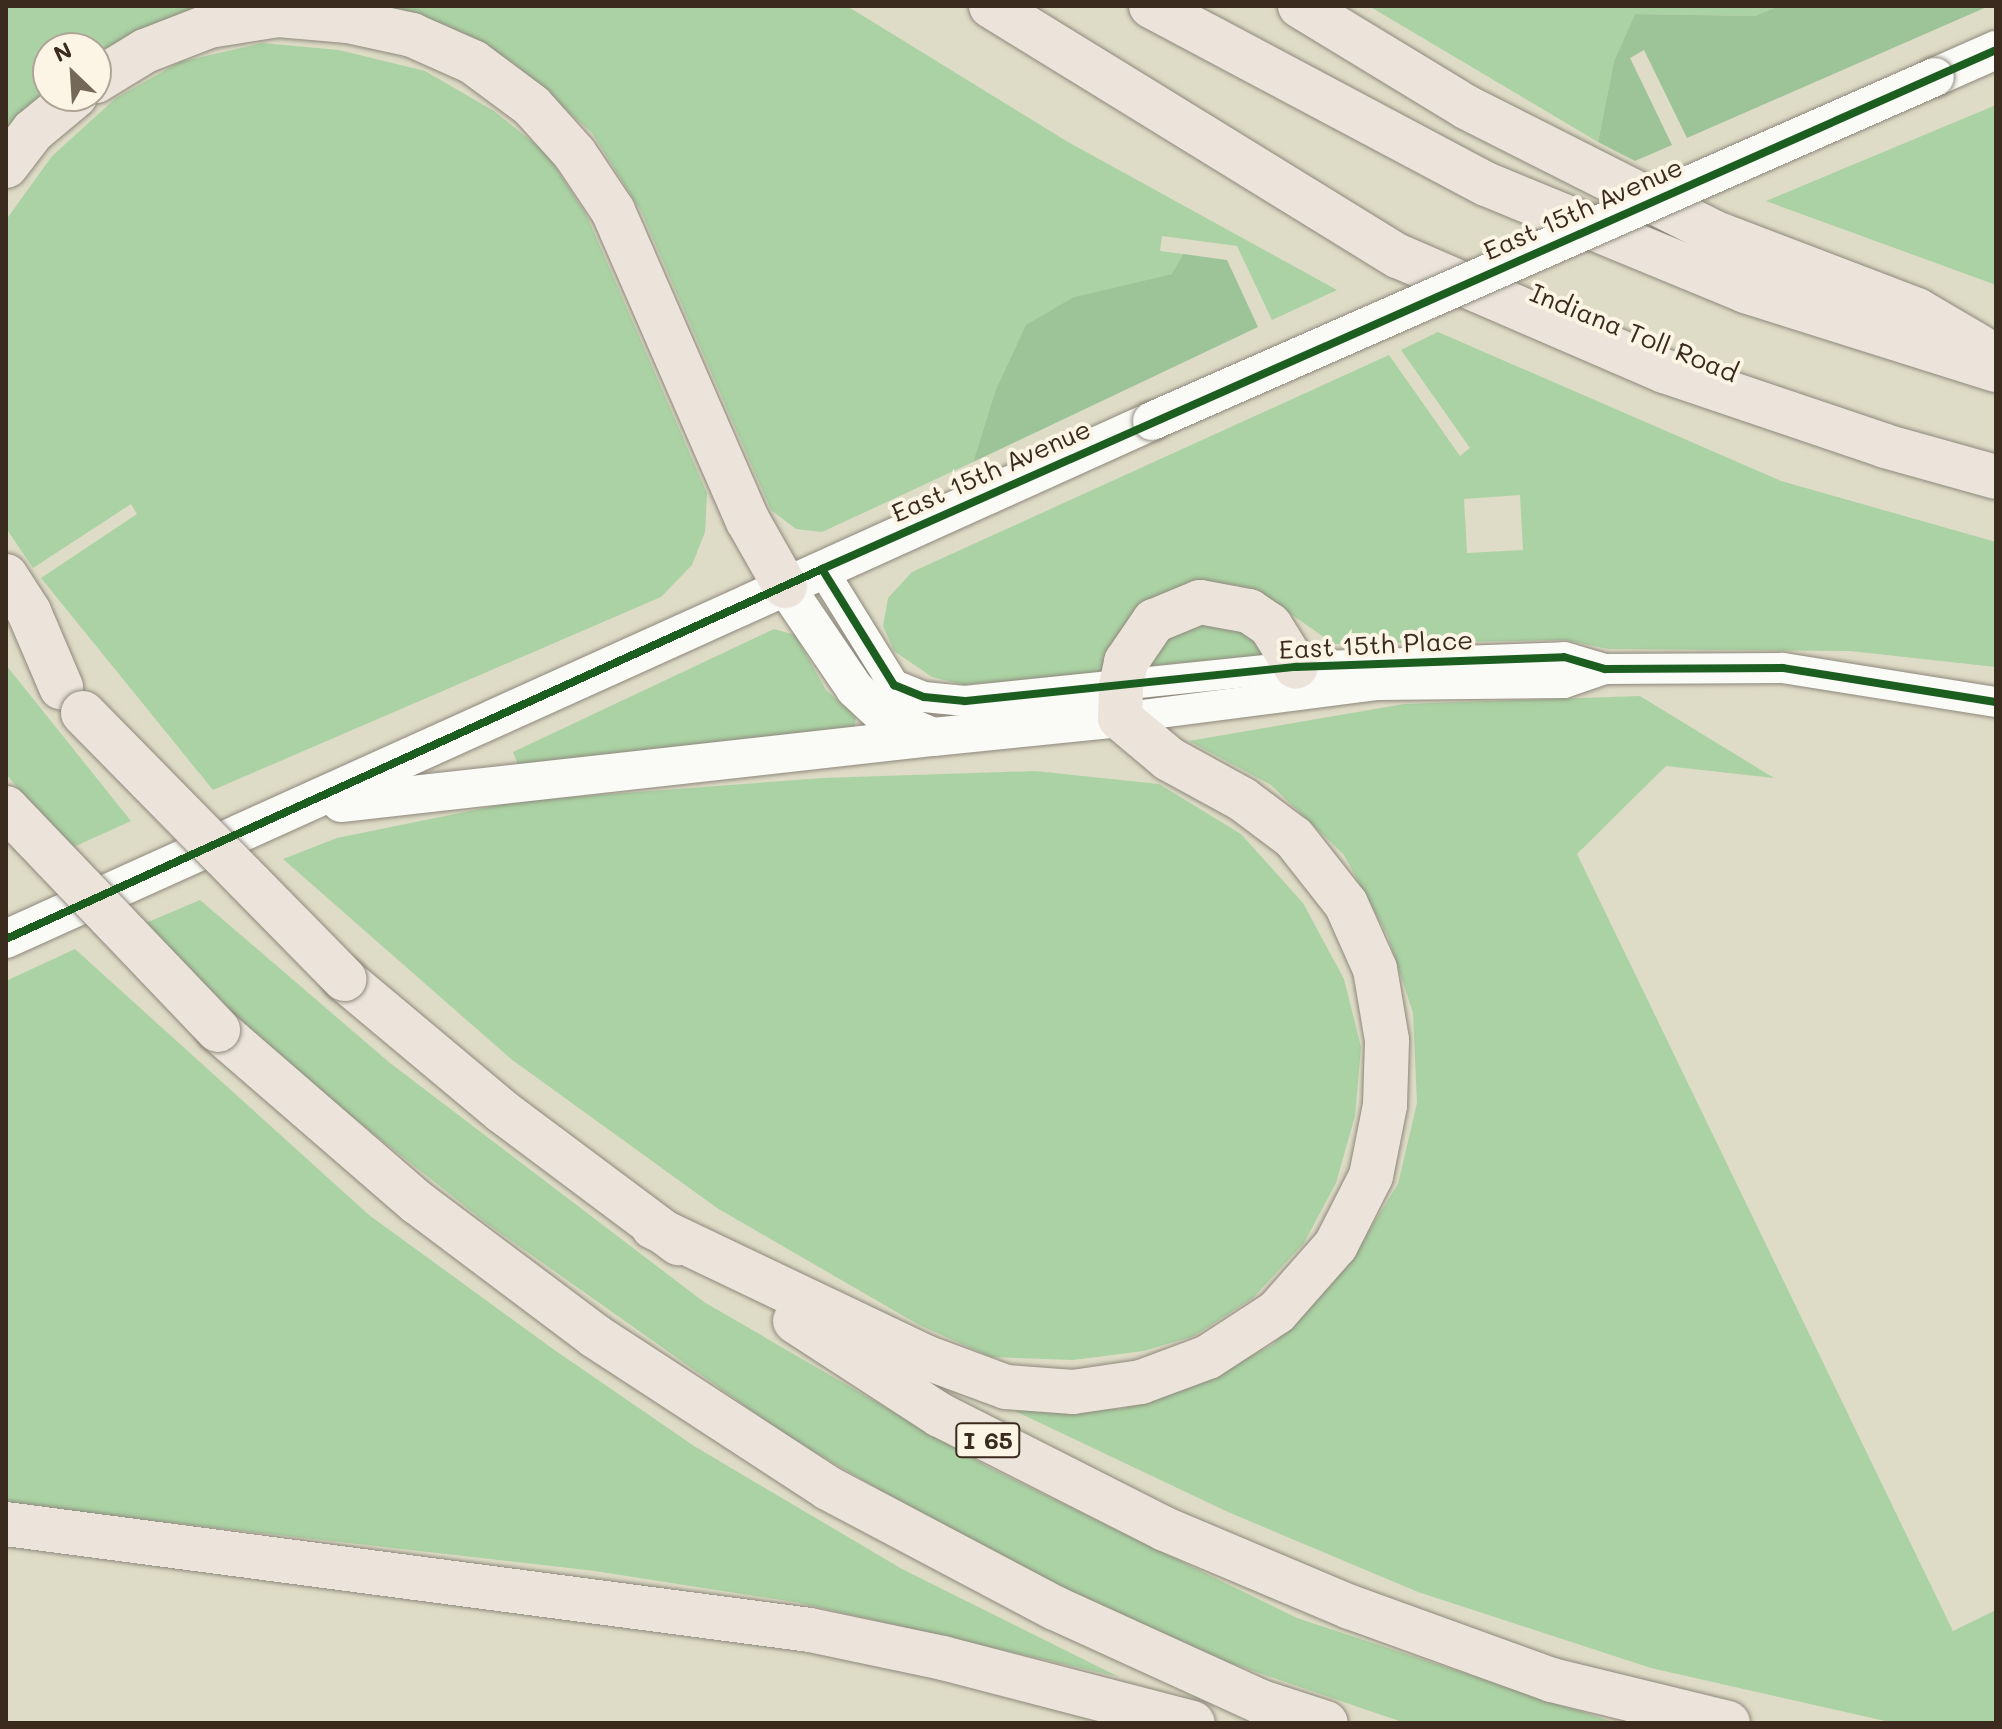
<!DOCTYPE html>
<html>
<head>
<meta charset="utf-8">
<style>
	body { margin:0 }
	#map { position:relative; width:2002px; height:1729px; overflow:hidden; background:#dedbc6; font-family:Mali,sans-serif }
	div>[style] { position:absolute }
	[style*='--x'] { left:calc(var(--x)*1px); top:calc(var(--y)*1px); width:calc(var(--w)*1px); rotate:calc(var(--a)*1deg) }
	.green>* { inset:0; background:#abd2a4 }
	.forest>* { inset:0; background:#9dc399 }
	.roads { filter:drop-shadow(0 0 2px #8d887c) drop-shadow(0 0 2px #8d887c) }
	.minor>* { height:30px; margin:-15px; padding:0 15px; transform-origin:15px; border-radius:15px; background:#fafaf6 }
	.tertiary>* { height:38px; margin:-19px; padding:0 19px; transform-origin:19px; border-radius:19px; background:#fafaf6 }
	.motorway>* { height:44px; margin:-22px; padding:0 22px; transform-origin:22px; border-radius:22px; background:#ece4db }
	.bridges { filter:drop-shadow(0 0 2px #8d887c) drop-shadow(0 0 2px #8d887c) }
	.tertiary-bridge>* { height:38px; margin:-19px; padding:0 19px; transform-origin:19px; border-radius:19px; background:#fafaf6 }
	.motorway-bridge>* { height:44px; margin:-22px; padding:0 22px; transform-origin:22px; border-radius:22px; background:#ece4db }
	.cycleway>* { height:8px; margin:-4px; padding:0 4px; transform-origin:4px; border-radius:4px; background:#1b5e20 }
	span { translate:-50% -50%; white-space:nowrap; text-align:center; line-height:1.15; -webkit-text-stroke:8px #fcf5e5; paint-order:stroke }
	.shield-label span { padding:2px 6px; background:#fcf5e5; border:2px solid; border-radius:6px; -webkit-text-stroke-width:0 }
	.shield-label { font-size:24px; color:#3b2a1e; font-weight:700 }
	.street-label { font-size:26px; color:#3b2a1e }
	.frame { position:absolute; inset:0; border:8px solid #3b2a1e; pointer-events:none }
	.north { position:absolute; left:32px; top:32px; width:80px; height:80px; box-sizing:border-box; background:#fcf5e5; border:2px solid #afa495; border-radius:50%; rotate:335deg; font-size:22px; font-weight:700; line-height:32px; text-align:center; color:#3b2a1e }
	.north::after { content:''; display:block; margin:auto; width:28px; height:36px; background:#746859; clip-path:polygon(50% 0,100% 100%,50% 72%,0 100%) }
</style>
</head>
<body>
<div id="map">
	<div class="green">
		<i style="clip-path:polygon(6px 6px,210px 6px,96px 58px,96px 48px,48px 48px,48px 90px,6px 140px)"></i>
		<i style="clip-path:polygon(375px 6px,847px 6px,1068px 142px,1337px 290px,1272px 320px,1237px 246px,1162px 236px,1160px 251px,1183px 254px,1173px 274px,1074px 297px,995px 392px,973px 462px,822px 532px,796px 529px,771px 510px,641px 211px,592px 133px,515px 64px,446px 25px)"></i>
		<i style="clip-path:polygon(1369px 6px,1779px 6px,1755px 16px,1635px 14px,1614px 61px,1598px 142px)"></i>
		<i style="clip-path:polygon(262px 43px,339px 50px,425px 71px,494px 111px,547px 154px,587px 216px,707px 493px,705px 532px,692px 565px,661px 597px,213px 790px,41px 578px,137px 514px,131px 504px,33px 568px,6px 528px,6px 220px,52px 156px,116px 98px,180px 62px)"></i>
		<i style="clip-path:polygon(1996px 105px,1996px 285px,1766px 201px)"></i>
		<i style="clip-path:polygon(evenodd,1438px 332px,1781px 481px,1996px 542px,1996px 667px,1850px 651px,1608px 649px,1565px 640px,1334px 644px,1272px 601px,1237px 585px,1197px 584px,1102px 672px,964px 685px,932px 677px,894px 651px,883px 626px,888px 598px,912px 572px,1389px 355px,1460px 456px,1470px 448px,1401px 350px,1438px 332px,1520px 495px,1523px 550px,1467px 553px,1464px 499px,1520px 495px)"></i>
		<i style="clip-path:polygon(1205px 621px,1248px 628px,1267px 655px,1148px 666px,1160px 640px)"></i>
		<i style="clip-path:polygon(774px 629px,795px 635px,826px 690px,856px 717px,854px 732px,518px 765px,513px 752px)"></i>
		<i style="clip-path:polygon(6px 665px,131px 821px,69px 849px,6px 774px)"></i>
		<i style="clip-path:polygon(1640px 696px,1774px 778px,1666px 766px,1577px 854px,1953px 1631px,1996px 1610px,1996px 1723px,1894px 1723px,1651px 1668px,1418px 1592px,1228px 1512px,1015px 1411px,1121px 1409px,1202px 1382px,1272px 1345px,1350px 1261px,1398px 1184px,1417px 1103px,1413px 1013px,1388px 936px,1344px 855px,1271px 785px,1189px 741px,1404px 704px)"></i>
		<i style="clip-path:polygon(1035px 771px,1159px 784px,1241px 834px,1303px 903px,1344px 979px,1361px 1047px,1355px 1116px,1336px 1183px,1304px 1243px,1253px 1298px,1194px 1336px,1144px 1351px,1073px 1360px,991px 1357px,919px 1325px,717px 1208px,511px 1059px,283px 859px,337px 838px,518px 801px,823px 778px)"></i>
		<i style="clip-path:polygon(200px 900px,390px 1063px,704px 1302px,988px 1467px,1297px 1618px,1616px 1723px,1405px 1723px,1230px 1663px,1036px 1581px,789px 1437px,489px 1225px,304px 1079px,141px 925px)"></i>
		<i style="clip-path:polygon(75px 949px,369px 1215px,553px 1349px,694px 1446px,902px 1569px,1119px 1677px,800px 1603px,595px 1571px,6px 1504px,6px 981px)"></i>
	</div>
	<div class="forest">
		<i style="clip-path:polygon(1779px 6px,1989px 6px,1687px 138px,1644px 50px,1630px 58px,1672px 145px,1635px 161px,1598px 142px,1614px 61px,1635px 14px,1755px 16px)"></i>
		<i style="clip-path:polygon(1183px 254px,1227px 260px,1258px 327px,973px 462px,995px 392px,1026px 325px,1074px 297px,1172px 274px)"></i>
	</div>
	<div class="roads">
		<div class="minor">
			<i style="--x:822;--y:569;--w:137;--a:58.2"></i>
			<i style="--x:894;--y:685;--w:32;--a:22"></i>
			<i style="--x:924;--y:697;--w:41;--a:5.6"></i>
			<i style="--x:965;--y:701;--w:333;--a:-5.9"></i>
			<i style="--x:1296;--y:667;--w:268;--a:-2.1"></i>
			<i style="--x:1564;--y:657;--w:43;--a:16.3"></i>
			<i style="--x:1605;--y:669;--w:178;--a:-0.3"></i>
			<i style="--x:1783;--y:668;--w:216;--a:9.1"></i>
			<i style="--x:1120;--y:718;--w:260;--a:-7.3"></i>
			<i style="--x:1378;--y:685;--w:186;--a:-0.6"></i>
			<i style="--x:1564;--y:683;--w:43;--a:-18.9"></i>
		</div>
		<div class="tertiary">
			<i style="--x:1935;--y:77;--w:67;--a:-23.9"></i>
			<i style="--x:785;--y:586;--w:125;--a:55.8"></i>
			<i style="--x:855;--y:689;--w:40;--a:43"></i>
			<i style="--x:884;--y:716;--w:53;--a:23.2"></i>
			<i style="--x:933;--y:737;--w:188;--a:-5.8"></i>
			<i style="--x:341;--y:803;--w:596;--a:-6.36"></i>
			<i style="--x:6;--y:939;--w:1258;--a:-24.32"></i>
		</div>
		<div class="motorway">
			<i style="--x:991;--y:6;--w:478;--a:31.6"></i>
			<i style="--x:1398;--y:256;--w:290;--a:23.4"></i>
			<i style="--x:1664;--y:371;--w:233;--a:18.7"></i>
			<i style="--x:1885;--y:446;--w:115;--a:15.6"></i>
			<i style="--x:1151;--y:6;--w:379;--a:28"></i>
			<i style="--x:1486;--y:184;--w:280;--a:22.4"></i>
			<i style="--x:1745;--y:291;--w:263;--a:17.5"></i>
			<i style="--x:1300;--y:6;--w:194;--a:31.3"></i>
			<i style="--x:1466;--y:107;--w:277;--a:26.8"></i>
			<i style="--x:1713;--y:232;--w:218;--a:20.9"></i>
			<i style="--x:1917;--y:310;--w:73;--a:30.4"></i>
			<i style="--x:96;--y:81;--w:57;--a:-31.5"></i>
			<i style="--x:145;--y:51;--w:69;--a:-21.3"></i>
			<i style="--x:209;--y:26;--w:70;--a:-9.1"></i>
			<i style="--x:278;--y:15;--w:70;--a:4.9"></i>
			<i style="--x:348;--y:21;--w:66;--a:12.3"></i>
			<i style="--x:412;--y:35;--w:67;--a:23.9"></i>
			<i style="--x:473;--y:62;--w:74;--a:36.7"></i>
			<i style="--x:532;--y:106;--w:64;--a:48.1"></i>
			<i style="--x:575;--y:154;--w:69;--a:56.3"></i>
			<i style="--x:613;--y:211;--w:338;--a:66.5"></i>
			<i style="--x:748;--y:521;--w:75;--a:60.4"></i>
			<i style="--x:6;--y:166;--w:44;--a:-52.4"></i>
			<i style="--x:33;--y:131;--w:55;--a:-39.8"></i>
			<i style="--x:6;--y:576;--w:43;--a:57.4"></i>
			<i style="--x:29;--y:612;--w:82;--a:66.9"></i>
			<i style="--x:344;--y:979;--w:207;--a:39.9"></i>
			<i style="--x:503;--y:1112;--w:219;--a:36.8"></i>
			<i style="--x:218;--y:1030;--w:264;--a:40.9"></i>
			<i style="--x:418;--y:1203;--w:221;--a:36.9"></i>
			<i style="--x:595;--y:1336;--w:278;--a:33.1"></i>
			<i style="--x:828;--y:1488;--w:257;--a:27.9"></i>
			<i style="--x:1055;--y:1608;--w:226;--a:24.5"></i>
			<i style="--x:1261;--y:1702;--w:68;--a:17.9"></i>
			<i style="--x:653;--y:1227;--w:301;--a:25.5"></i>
			<i style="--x:925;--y:1357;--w:86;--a:20.3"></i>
			<i style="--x:1006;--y:1387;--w:67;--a:4.3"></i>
			<i style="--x:1073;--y:1392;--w:69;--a:-8.4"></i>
			<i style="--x:1141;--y:1382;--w:72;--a:-20.5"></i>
			<i style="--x:1208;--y:1357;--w:82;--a:-33.1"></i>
			<i style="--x:1277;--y:1312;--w:89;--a:-48.6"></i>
			<i style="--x:1336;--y:1245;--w:77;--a:-63.1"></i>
			<i style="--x:1371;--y:1176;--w:72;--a:-78.8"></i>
			<i style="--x:1385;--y:1105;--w:65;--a:-88.2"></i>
			<i style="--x:1387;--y:1040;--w:72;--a:-99.6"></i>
			<i style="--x:1375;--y:969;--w:71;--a:-114"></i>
			<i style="--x:1346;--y:904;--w:84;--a:-128.2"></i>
			<i style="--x:1294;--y:838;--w:65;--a:-143.1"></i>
			<i style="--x:1242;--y:799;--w:83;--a:-151.3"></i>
			<i style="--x:1169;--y:759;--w:64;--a:-140.1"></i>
			<i style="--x:1120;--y:718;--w:32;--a:-88"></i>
			<i style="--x:1121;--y:686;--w:25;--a:-78"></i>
			<i style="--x:1126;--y:662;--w:50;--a:-55.7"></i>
			<i style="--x:1154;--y:621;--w:50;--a:-22.4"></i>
			<i style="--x:1200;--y:602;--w:50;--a:10.4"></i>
			<i style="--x:1249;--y:611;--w:25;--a:34"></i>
			<i style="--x:1270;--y:625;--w:49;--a:58.2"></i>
			<i style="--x:795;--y:1321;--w:173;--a:33"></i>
			<i style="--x:940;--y:1415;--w:252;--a:26.9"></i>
			<i style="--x:1165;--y:1529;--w:201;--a:22.9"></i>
			<i style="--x:1350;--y:1607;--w:215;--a:19.9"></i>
			<i style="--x:1552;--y:1680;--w:181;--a:13.7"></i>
			<i style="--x:6;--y:1524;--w:811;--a:7.51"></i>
			<i style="--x:810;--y:1630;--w:136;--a:11.9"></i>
			<i style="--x:943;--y:1658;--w:258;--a:14.6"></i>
		</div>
	</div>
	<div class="bridges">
		<div class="tertiary-bridge">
			<i style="--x:1152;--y:421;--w:855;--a:-23.72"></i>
		</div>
		<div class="motorway-bridge">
			<i style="--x:83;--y:713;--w:373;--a:45.5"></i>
			<i style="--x:6;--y:808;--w:307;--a:46.3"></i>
		</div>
	</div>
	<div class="cycleway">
		<i style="--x:822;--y:569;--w:137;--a:58.2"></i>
		<i style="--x:894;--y:685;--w:32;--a:22"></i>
		<i style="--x:924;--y:697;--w:41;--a:5.6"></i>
		<i style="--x:965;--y:701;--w:333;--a:-5.9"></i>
		<i style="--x:1296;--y:667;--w:268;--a:-2.1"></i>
		<i style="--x:1564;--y:657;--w:43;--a:16.3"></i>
		<i style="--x:1605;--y:669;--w:178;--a:-0.3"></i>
		<i style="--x:1783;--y:668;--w:216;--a:9.1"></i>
		<i style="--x:6;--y:939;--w:896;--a:-24.39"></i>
		<i style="--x:822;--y:569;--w:1284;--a:-23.85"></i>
	</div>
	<div class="shield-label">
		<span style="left:988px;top:1440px">I 65</span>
	</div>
	<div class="street-label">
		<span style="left:1583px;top:209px;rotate:-24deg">East 15th Avenue</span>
		<span style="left:1634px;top:333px;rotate:22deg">Indiana Toll Road</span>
		<span style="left:991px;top:471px;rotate:-24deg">East 15th Avenue</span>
		<span style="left:1376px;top:645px;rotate:-3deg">East 15th Place</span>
	</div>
	<div class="frame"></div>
	<div class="north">N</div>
</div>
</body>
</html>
